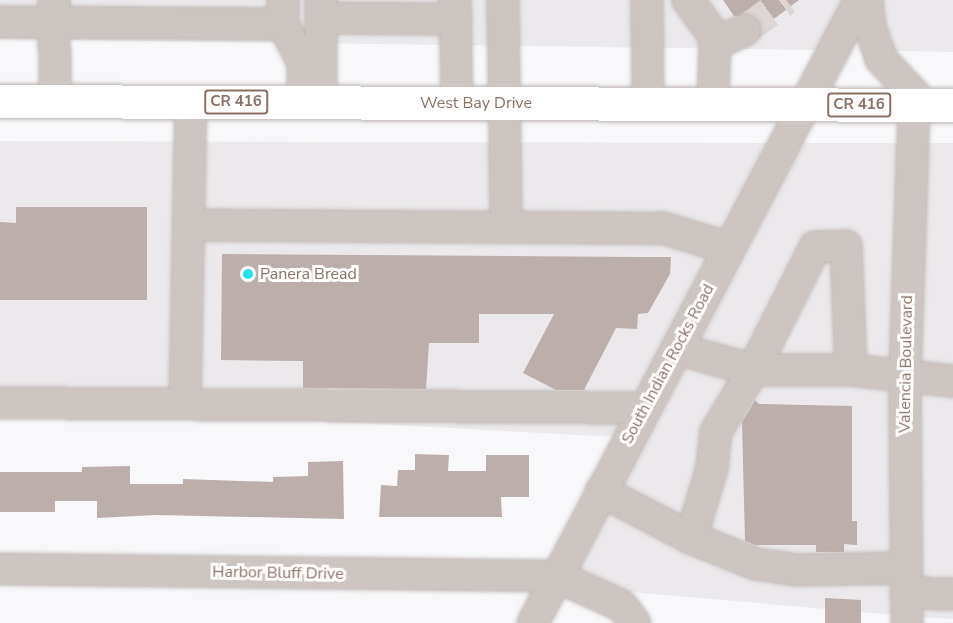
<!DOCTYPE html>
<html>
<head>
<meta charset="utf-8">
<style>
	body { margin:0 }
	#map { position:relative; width:953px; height:623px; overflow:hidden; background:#f8f8fa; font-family:"Nunito Sans",sans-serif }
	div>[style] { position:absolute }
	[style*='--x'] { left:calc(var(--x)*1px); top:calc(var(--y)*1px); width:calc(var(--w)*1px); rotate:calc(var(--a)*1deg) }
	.built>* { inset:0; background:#ebe9eb }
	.building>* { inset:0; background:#bcafab }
	.minor-tunnel>* { height:30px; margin-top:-15px; transform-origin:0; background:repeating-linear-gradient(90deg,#ddd6d5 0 30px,transparent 0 45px) }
	.roads { filter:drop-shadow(0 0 2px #bfb7b4) drop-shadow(0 0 2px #bfb7b4) }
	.minor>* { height:30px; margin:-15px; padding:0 15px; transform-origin:15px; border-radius:15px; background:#ccc5c2 }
	.major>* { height:33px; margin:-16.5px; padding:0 16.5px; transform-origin:16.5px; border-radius:16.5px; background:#fff }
	.dots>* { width:16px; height:16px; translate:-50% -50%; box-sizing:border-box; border:3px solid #fff; border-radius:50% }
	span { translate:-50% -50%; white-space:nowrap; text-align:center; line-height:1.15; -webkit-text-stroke:6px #fff; paint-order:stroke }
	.shield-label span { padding:2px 4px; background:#fff; border:2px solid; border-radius:4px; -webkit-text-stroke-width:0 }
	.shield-label { font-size:15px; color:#8b7066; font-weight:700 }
	.street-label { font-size:16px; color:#8b7066 }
	.poi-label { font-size:16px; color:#8b7066 }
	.left { translate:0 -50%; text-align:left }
</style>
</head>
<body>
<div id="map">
	<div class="built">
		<i style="clip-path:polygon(0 0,846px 0,820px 50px,0 39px)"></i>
		<i style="clip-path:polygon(878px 0,953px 0,953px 52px,890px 51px)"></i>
		<i style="clip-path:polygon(0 141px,770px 143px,617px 437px,0 404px)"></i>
		<i style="clip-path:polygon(796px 143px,902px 143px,896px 615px,618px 591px,574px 570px)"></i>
		<i style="clip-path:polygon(924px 143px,953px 143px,953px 619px,918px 617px,916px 376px)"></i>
	</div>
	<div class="building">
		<i style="clip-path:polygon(723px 0,799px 0,762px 28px,754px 16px,734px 16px)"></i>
		<i style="clip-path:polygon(16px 207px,147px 207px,147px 300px,0 300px,0 222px,16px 223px)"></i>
		<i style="clip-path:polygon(222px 254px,643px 257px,671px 257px,670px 274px,648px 313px,638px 314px,637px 329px,616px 328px,584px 390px,556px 390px,523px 373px,554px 314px,479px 314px,479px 343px,429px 343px,426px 389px,303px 388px,303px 361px,221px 360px)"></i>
		<i style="clip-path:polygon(755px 400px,759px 404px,852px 406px,852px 521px,857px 521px,857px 545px,844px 544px,844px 552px,816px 552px,816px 545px,755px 545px,745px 541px,742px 422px)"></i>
		<i style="clip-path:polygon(415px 454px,449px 455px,448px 471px,486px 471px,486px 455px,529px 455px,529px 497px,501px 497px,502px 517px,379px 517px,381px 485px,397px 486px,398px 470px,415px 470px)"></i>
		<i style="clip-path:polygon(343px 461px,344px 519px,156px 515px,97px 518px,97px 501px,55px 501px,55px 512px,0 512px,0 472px,82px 472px,82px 467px,130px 466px,130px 484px,183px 484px,183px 479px,273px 482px,273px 477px,308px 476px,308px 462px)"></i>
		<i style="clip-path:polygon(825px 598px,861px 600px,861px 623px,825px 623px)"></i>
	</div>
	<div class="minor-tunnel">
		<i style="--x:745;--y:30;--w:51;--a:-36.2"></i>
	</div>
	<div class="roads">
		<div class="minor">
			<i style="--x:54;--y:0;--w:101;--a:89.4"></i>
			<i style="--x:321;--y:0;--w:102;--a:90"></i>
			<i style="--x:455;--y:0;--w:103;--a:88.9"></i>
			<i style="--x:503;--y:0;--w:227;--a:89.2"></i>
			<i style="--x:647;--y:0;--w:104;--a:89.4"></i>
			<i style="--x:688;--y:0;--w:46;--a:53.9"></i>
			<i style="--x:715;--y:37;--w:68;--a:91.7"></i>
			<i style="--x:867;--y:0;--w:27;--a:84"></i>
			<i style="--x:870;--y:27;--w:34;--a:71"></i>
			<i style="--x:881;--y:59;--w:63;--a:46.9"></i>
			<i style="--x:321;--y:18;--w:135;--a:0.4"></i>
			<i style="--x:0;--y:22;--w:283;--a:0.4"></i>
			<i style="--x:283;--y:24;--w:24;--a:-90"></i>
			<i style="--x:283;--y:24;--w:44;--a:62.9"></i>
			<i style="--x:303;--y:63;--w:35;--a:90"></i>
			<i style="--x:715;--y:44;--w:33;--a:-25"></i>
			<i style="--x:190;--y:225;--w:473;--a:0.4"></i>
			<i style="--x:663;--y:228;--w:69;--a:16.9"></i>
			<i style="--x:851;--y:370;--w:103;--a:6.2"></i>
			<i style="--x:0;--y:403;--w:645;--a:0.44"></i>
			<i style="--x:185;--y:404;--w:302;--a:-88.9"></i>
			<i style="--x:601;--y:491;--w:102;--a:27.6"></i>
			<i style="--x:691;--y:538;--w:73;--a:-73.3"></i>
			<i style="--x:712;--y:468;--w:36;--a:-84"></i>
			<i style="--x:716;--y:432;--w:72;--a:-59.2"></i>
			<i style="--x:753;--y:370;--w:138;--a:-63.2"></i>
			<i style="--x:815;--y:247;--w:31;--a:-2"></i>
			<i style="--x:846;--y:246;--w:124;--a:87.7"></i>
			<i style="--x:851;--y:370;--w:98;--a:180"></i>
			<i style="--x:753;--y:370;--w:78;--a:-164.4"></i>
			<i style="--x:691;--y:538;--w:70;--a:21.8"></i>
			<i style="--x:756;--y:564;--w:41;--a:8.3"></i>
			<i style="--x:797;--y:570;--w:109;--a:-1.1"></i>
			<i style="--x:0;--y:569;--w:556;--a:0.72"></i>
			<i style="--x:556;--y:576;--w:72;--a:24.4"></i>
			<i style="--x:622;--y:606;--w:21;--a:53"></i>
			<i style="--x:906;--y:593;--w:47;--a:1.2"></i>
			<i style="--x:533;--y:623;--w:704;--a:-62.31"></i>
			<i style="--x:907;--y:623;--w:247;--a:-90.5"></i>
			<i style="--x:905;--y:376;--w:271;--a:-88.1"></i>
		</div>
		<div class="major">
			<i style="--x:0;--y:101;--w:953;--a:0.24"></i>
		</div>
	</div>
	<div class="dots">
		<i style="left:248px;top:274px;background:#1fe5f3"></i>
	</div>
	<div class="shield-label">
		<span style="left:236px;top:102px">CR 416</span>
		<span style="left:859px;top:105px">CR 416</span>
	</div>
	<div class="street-label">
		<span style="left:476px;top:103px">West Bay Drive</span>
		<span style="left:668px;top:364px;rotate:-62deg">South Indian Rocks Road</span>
		<span style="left:906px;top:364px;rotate:-89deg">Valencia Boulevard</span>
		<span style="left:278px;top:573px;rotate:1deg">Harbor Bluff Drive</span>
	</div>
	<div class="poi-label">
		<span class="left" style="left:260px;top:274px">Panera Bread</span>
	</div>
</div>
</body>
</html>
